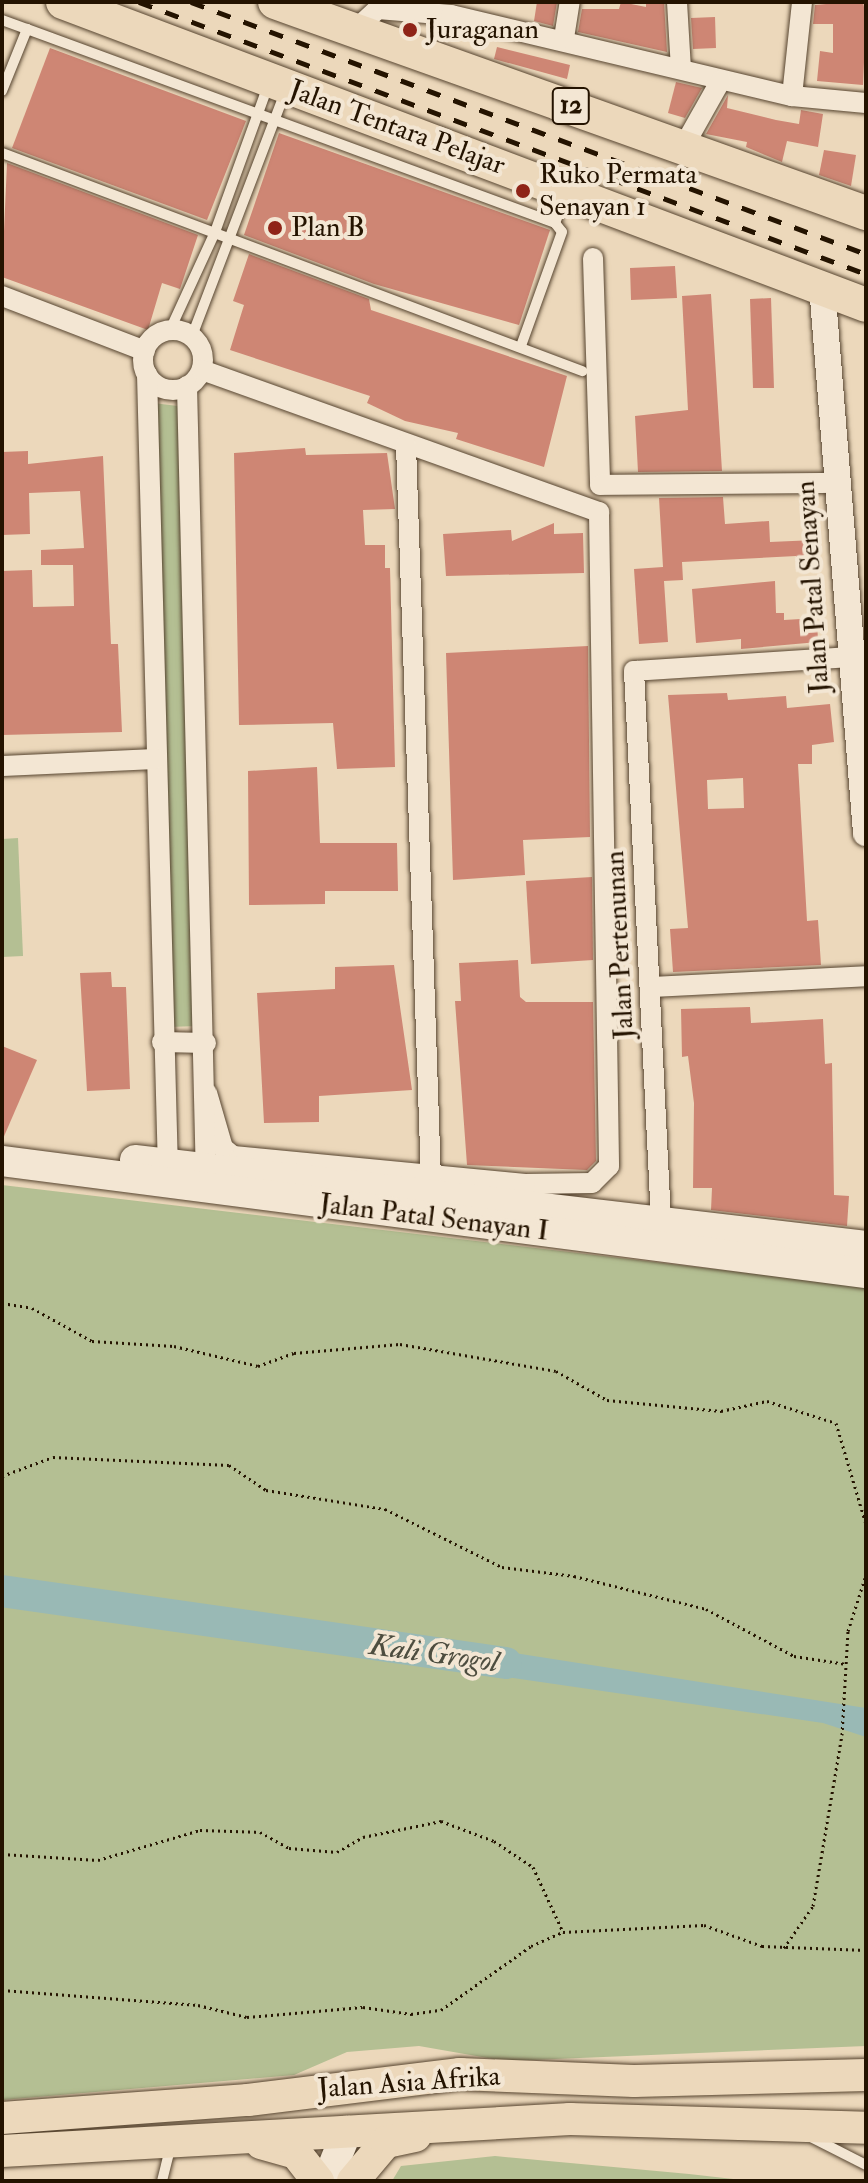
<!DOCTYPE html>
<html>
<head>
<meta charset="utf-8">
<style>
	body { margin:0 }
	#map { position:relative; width:868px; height:2183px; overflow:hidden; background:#ecd8bb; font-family:"IM FELL Double Pica",serif }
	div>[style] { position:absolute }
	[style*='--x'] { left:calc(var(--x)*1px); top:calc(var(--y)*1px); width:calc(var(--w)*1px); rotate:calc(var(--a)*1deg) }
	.green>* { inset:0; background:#b4bf93 }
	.water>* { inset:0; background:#99b9b5 }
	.river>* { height:32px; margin:-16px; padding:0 16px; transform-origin:16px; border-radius:16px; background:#99b9b5 }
	.building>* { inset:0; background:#ce8674 }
	.path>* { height:3px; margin-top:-1.5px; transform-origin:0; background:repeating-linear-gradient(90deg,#241300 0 2px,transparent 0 6px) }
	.roads { filter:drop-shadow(0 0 2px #56442f) drop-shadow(0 0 2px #56442f) }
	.service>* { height:10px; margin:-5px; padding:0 5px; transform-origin:5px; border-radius:5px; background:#f3e6d3 }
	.minor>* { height:20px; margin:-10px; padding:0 10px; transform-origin:10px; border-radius:10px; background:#f3e6d3 }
	.minor>.ring { margin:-10px; padding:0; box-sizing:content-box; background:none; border:20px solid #f3e6d3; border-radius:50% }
	.tertiary>* { height:26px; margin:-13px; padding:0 13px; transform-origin:13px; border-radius:13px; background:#f3e6d3 }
	.secondary>* { height:30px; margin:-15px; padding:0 15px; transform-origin:15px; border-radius:15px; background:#f3e6d3 }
	.primary>* { height:32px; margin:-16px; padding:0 16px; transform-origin:16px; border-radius:16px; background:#ecd8bb }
	.trunk>* { height:34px; margin:-17px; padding:0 17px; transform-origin:17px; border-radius:17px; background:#ecd8bb }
	.rail>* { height:5px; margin-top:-2.5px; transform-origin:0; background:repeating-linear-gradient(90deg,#241300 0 14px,transparent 0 28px) }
	.dots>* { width:22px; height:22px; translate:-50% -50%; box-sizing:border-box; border:4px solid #f3e6d3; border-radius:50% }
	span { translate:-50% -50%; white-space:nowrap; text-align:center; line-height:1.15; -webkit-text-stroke:8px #f3e6d3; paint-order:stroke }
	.shield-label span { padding:2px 6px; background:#f3e6d3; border:2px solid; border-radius:6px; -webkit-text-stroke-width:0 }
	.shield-label { font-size:26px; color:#241300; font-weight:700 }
	.poi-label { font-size:28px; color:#241300 }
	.left { translate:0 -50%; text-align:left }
	.street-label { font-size:28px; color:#241300 }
	.water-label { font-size:30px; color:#4d4d3f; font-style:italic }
	.frame { position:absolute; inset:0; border:4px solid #241300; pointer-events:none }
</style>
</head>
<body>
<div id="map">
	<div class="green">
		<i style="clip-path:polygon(153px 403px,178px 406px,197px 1026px,169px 1027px)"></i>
		<i style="clip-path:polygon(18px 838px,23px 956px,2px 957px,2px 839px)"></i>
		<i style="clip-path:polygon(2px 1185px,866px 1287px,866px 2046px,505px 2061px,419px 2046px,347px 2052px,294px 2075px,2px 2100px)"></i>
		<i style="clip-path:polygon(495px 2156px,689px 2174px,751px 2181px,392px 2181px,401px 2166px)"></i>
	</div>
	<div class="water">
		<i style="clip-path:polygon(464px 1645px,866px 1708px,866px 1737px,823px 1723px,459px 1670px)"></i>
	</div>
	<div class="river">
		<i style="--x:2;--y:1591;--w:509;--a:8.13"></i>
	</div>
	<div class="building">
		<i style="clip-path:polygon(537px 2px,557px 2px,553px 26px,534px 21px)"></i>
		<i style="clip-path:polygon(621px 2px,646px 7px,646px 2px,664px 2px,667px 52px,578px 32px,582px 9px,619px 9px)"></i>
		<i style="clip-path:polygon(848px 2px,863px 2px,866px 17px,863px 85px,817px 81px,820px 51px,833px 53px,833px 24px,813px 24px,815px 5px)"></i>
		<i style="clip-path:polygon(715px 17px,716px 48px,693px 49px,691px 18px)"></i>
		<i style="clip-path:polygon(497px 47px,570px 65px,567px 79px,494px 59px)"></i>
		<i style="clip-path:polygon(50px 48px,246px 121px,207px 220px,12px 148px)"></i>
		<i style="clip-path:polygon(676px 82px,702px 88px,685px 118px,668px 113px)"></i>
		<i style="clip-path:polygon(728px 95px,727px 108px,776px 120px,799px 124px,801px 110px,823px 114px,818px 147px,787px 141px,782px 162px,746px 147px,747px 142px,706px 134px)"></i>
		<i style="clip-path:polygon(279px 133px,550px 230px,519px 325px,374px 284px,244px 235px)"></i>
		<i style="clip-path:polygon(824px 150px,856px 155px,851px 186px,819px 175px)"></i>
		<i style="clip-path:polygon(7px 163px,198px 235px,180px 289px,162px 283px,148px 330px,2px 277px)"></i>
		<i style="clip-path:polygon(249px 254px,369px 299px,371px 310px,567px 376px,544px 467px,456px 439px,458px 433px,405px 421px,367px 403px,370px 396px,230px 350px,244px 305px,233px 301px)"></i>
		<i style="clip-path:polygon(675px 266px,677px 298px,631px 300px,630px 268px)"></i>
		<i style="clip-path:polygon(711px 294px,722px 471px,638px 472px,635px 416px,688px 410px,682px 296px)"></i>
		<i style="clip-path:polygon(771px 298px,774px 388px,753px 388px,750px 299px)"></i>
		<i style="clip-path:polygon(305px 448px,306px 455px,387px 453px,395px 509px,363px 510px,365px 545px,385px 545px,385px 568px,390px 568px,395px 767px,337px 769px,333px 723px,239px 725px,234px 453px)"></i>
		<i style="clip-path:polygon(28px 451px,28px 464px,103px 456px,111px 644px,118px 644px,122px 732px,2px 735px,2px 571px,32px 570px,33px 607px,74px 606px,73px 565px,41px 565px,41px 550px,84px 548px,80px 491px,29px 493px,30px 534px,2px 535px,2px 452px)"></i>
		<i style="clip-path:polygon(723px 497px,725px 524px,769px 521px,770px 542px,815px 540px,816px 563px,797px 564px,796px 556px,682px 562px,683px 580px,664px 581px,668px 642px,639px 644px,634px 569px,663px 567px,659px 498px)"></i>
		<i style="clip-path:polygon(554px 523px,554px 534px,583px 533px,584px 573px,446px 576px,443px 534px,511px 530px,512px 541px)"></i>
		<i style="clip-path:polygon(775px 581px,776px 613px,784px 613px,784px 620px,817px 618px,818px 642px,741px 649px,741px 639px,696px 643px,692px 589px)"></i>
		<i style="clip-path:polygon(588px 646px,590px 837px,523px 840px,525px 875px,453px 880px,446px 653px)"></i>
		<i style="clip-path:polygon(evenodd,727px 693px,728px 700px,786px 696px,787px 708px,830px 704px,834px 742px,812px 745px,812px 764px,798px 764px,807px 921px,818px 920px,821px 965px,673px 972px,670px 929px,688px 928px,668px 695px,727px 693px,743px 778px,744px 808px,708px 809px,707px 780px,743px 778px)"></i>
		<i style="clip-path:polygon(317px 767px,320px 843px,397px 843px,398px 891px,325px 891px,325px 904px,249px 905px,248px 771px)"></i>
		<i style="clip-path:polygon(592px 877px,593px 960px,531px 964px,526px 881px)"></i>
		<i style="clip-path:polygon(518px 960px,520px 997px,526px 1002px,593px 1002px,596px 1161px,587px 1170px,467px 1165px,455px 1001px,461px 1001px,459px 963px)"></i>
		<i style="clip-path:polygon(394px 965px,412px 1090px,319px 1096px,319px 1122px,264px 1123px,257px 993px,335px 989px,335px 967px)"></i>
		<i style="clip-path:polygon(111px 972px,112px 987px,126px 987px,130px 1089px,87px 1091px,80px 973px)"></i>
		<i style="clip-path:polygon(750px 1007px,751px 1023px,823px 1019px,825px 1064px,832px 1063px,834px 1195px,849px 1196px,847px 1226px,711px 1210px,712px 1188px,693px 1188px,694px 1103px,688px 1056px,682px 1057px,681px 1009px)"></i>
		<i style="clip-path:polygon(2px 1046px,37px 1060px,2px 1141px)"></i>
	</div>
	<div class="path">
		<i style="--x:2;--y:1303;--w:30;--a:9"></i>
		<i style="--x:32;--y:1308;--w:68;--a:28.8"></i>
		<i style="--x:92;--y:1341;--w:82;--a:3.5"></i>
		<i style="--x:174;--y:1346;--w:86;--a:13.4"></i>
		<i style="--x:258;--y:1366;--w:38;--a:-20"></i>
		<i style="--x:294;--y:1353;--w:106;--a:-4.9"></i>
		<i style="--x:400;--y:1344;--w:158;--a:9.8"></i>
		<i style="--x:556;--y:1371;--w:59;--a:29.6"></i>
		<i style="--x:607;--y:1400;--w:115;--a:5.5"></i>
		<i style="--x:721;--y:1411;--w:47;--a:-12.3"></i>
		<i style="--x:767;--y:1401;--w:72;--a:17.7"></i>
		<i style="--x:836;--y:1423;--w:105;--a:73.5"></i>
		<i style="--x:2;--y:1476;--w:54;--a:-20.4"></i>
		<i style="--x:53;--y:1457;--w:176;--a:2.6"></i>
		<i style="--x:229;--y:1465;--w:45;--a:34"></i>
		<i style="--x:266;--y:1490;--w:121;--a:9.1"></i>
		<i style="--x:385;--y:1509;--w:131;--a:26.4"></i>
		<i style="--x:502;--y:1567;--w:73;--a:7.1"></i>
		<i style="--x:574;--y:1576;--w:136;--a:14"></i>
		<i style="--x:706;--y:1609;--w:100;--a:28.1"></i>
		<i style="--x:794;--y:1656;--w:53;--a:8.7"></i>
		<i style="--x:2;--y:1854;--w:96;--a:3.6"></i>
		<i style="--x:98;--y:1860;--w:106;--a:-16.4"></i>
		<i style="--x:200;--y:1830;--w:60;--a:1.9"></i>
		<i style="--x:260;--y:1832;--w:33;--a:29"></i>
		<i style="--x:289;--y:1848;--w:48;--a:4.8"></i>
		<i style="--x:337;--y:1852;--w:30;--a:-30"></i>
		<i style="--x:363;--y:1837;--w:80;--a:-11.6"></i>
		<i style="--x:441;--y:1821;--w:57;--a:20.7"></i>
		<i style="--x:494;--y:1841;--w:47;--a:33.7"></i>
		<i style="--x:533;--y:1867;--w:72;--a:65.2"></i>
		<i style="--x:784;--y:1948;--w:51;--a:-55.4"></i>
		<i style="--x:813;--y:1906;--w:173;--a:-80.4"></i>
		<i style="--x:842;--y:1735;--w:104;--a:-86.7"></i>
		<i style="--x:848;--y:1631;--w:59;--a:-72.2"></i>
		<i style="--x:2;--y:1990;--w:197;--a:4.4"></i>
		<i style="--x:198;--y:2005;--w:50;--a:13.8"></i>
		<i style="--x:247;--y:2017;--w:116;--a:-4.9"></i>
		<i style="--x:363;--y:2007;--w:49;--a:8.3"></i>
		<i style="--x:411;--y:2014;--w:30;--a:-8"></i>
		<i style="--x:441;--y:2010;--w:110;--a:-35.4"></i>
		<i style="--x:531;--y:1946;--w:35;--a:-24"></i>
		<i style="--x:563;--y:1932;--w:141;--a:-2.8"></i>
		<i style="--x:704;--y:1925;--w:62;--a:19.9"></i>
		<i style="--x:762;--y:1946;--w:104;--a:2.2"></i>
	</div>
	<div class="roads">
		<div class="service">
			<i style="--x:2;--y:20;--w:27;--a:20"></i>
			<i style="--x:2;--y:91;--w:67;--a:-68"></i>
			<i style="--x:27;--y:29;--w:563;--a:20.17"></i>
			<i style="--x:555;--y:223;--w:11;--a:52"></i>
			<i style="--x:562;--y:232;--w:121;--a:109.8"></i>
			<i style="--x:2;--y:153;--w:620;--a:20.6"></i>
			<i style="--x:555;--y:223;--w:29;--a:-68"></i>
			<i style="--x:170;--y:330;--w:108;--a:-65.3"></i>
			<i style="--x:215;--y:232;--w:158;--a:-70.1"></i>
			<i style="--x:192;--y:336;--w:263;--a:-69.1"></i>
			<i style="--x:811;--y:2137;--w:62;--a:27"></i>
			<i style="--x:162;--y:2181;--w:37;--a:-76"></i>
		</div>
		<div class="minor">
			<i style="--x:677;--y:2;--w:67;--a:86.6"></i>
			<i style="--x:353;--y:32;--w:34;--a:-43"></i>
			<i style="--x:378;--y:9;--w:73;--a:4.7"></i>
			<i style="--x:451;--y:15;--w:350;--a:13.4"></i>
			<i style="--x:792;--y:96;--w:74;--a:5.4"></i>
			<i style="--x:564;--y:38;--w:36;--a:-81"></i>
			<i style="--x:792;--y:96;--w:95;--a:-83.9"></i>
			<i style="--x:685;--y:144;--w:73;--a:-60.6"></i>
			<i style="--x:593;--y:258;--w:227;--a:88.2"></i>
			<i style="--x:600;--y:485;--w:238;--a:-0.5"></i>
			<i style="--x:2;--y:296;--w:153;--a:21"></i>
			<i class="ring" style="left:143px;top:330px;width:40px;height:40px"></i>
			<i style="--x:202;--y:370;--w:422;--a:19.7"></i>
			<i style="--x:599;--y:512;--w:654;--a:89.12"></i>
			<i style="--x:609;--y:1166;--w:24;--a:135"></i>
			<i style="--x:592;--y:1183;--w:67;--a:179.1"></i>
			<i style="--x:525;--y:1184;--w:293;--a:-174.5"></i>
			<i style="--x:233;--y:1156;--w:13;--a:-141"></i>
			<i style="--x:223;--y:1148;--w:57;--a:-106.2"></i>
			<i style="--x:147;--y:374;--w:799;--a:88.49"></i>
			<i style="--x:187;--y:386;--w:792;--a:88.63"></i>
			<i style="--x:406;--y:445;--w:733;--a:88.05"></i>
			<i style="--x:2;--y:766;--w:154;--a:-2.6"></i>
			<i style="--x:652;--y:987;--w:214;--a:-2.9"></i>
			<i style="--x:162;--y:1042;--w:44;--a:1.3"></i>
			<i style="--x:661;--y:1221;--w:551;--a:-92.81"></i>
			<i style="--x:634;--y:671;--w:215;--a:-3.7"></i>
		</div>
		<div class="tertiary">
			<i style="--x:822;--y:286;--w:549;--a:85.4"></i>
		</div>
		<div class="secondary">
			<i style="--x:135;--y:1160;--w:736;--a:6.71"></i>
			<i style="--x:2;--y:1161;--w:871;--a:7.39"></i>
			<i style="--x:327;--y:2181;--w:54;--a:-68.2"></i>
		</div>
		<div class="primary">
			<i style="--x:2;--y:2118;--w:247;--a:-4.2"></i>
			<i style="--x:248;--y:2100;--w:214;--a:-7"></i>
			<i style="--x:460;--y:2074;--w:174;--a:2.3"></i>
			<i style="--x:634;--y:2081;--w:232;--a:-1.5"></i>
			<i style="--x:261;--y:2143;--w:36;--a:16"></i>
			<i style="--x:296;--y:2153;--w:36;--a:52"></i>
			<i style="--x:2;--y:2151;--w:569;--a:-3.22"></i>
			<i style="--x:570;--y:2119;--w:296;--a:1.7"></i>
			<i style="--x:353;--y:2181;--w:51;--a:-49.8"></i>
			<i style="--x:386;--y:2142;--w:30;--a:-12"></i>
		</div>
		<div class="trunk">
			<i style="--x:63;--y:2;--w:858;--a:20.67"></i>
			<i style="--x:275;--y:2;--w:628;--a:19.65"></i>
		</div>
	</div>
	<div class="rail">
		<i style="--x:139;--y:2;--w:776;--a:20.51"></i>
		<i style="--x:191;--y:2;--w:721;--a:20.47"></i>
	</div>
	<div class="dots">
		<i style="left:410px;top:30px;background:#8f2418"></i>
		<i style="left:523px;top:191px;background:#8f2418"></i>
		<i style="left:275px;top:228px;background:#8f2418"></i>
	</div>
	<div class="shield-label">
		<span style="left:571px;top:106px">12</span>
	</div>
	<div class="poi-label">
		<span class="left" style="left:426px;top:30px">Juraganan</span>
		<span class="left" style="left:539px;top:191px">Ruko Permata<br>Senayan 1</span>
		<span class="left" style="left:291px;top:228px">Plan B</span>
	</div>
	<div class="street-label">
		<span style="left:397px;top:128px;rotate:20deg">Jalan Tentara Pelajar</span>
		<span style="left:813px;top:587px;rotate:-94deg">Jalan Patal Senayan</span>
		<span style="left:620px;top:945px;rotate:-93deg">Jalan Pertenunan</span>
		<span style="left:434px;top:1218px;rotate:7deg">Jalan Patal Senayan I</span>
		<span style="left:409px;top:2083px;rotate:-4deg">Jalan Asia Afrika</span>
	</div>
	<div class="water-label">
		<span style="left:434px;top:1654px;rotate:8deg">Kali Grogol</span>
	</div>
	<div class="frame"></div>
</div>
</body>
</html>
